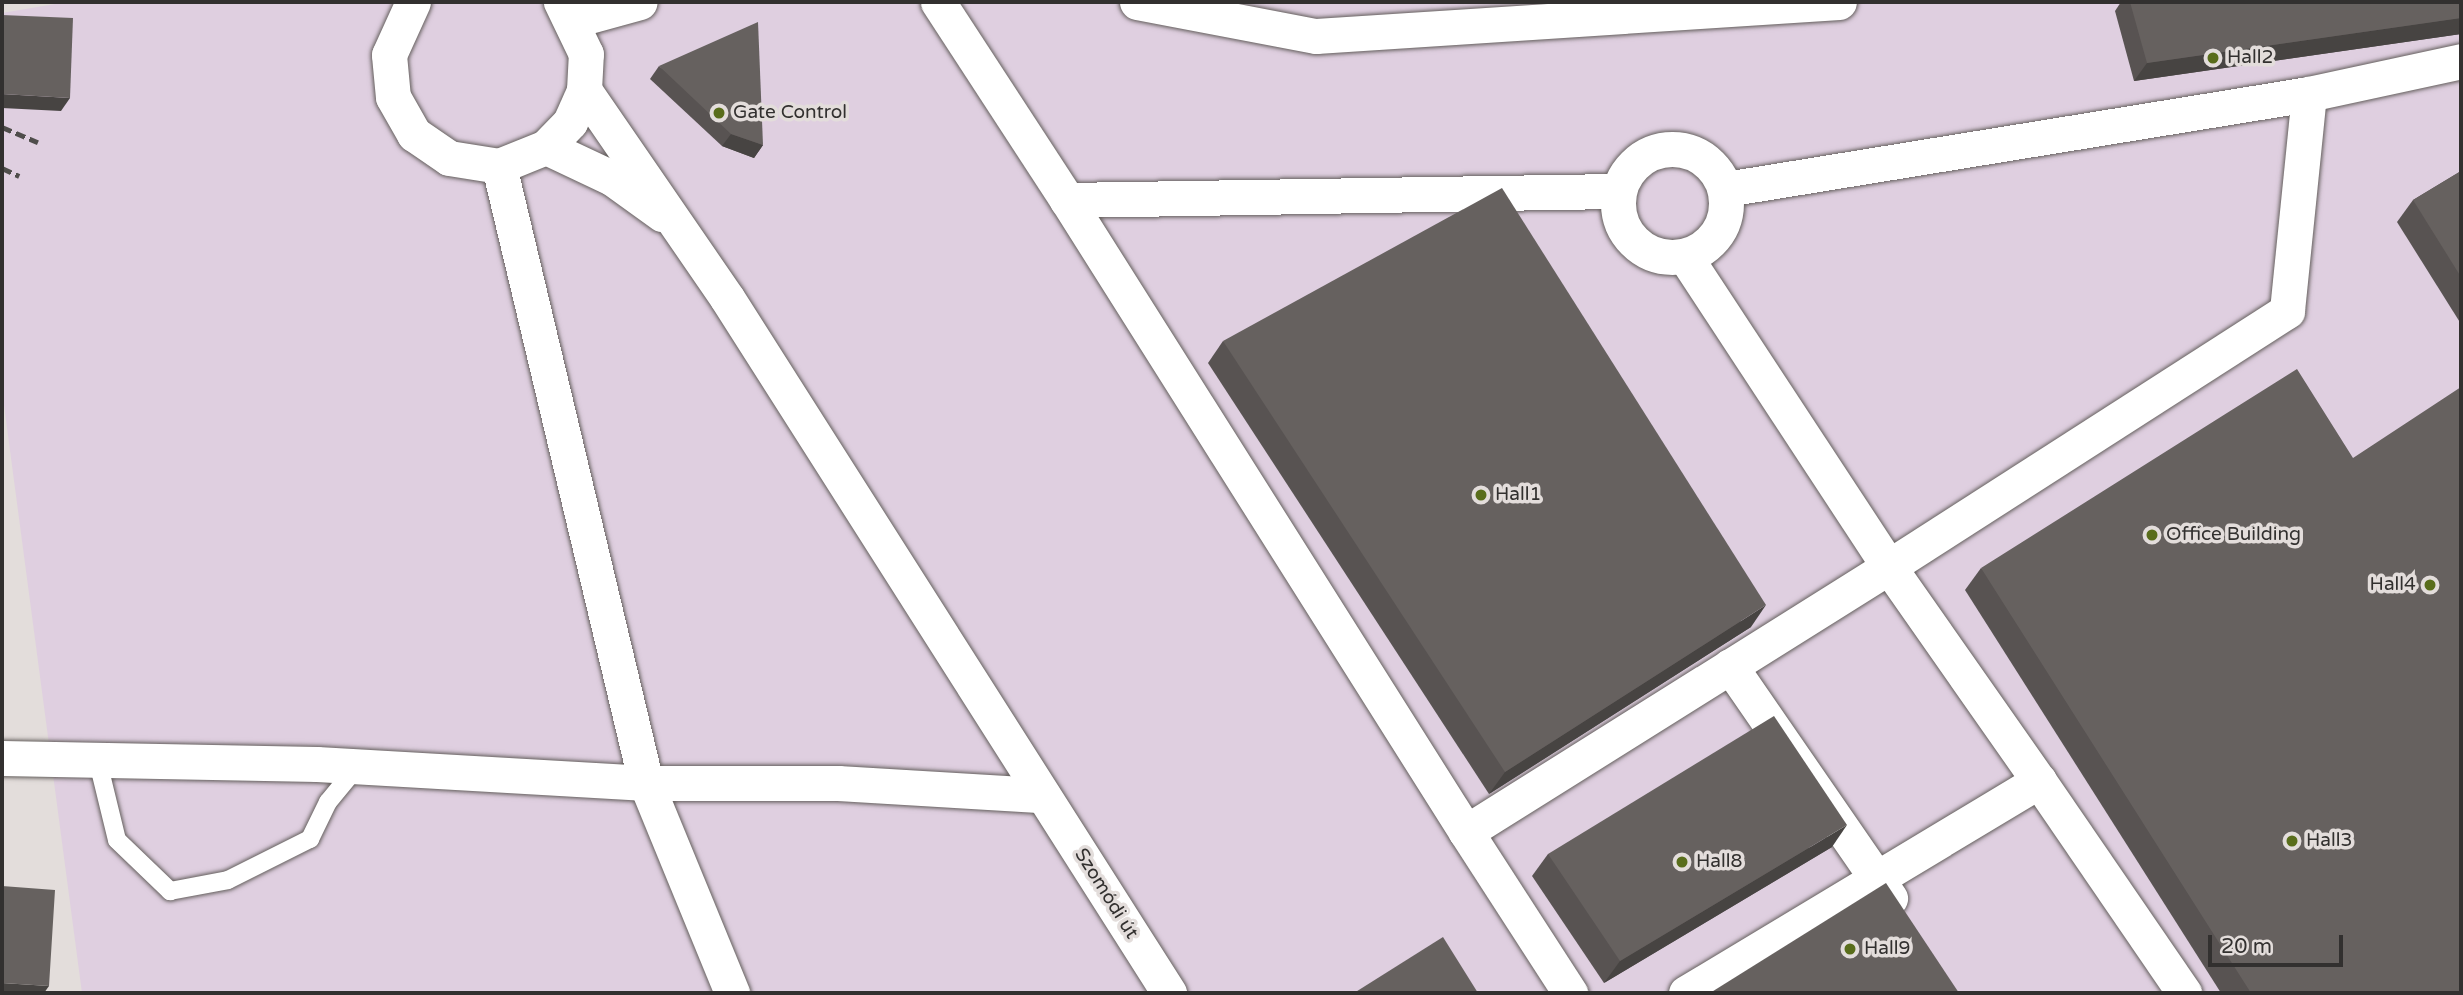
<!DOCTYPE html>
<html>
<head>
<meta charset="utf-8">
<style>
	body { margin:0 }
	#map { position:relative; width:2463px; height:995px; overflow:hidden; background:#e3dddb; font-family:"Varela Round",sans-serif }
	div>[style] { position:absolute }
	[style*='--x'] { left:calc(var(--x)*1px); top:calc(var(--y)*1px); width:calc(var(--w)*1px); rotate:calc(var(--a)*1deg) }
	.industrial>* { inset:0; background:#dfcfe0 }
	.roads { filter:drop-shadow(0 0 2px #645f5d) drop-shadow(0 0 2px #645f5d) }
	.lane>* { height:18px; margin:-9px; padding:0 9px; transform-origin:9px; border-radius:9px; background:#fff }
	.street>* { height:35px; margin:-17.5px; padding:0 17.5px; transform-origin:17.5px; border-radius:17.5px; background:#fff }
	.street>.ring { margin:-17.5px; padding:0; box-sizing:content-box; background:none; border:35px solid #fff; border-radius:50% }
	.rail>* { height:5px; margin-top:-2.5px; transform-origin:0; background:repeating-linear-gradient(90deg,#4f4d4b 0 10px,transparent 0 15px) }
	.wall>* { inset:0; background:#585352 }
	.shaded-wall>* { inset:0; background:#474442 }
	.building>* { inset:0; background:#66615f }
	.dots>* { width:19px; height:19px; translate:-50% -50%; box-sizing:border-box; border:4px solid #e3dddb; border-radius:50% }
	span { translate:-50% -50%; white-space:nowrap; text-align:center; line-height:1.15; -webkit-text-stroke:7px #e3dddb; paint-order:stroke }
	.poi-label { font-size:19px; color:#32302f }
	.left { translate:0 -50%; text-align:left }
	.right { translate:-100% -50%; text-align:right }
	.street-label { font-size:19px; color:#32302f }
	.frame { position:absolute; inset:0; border:4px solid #32302f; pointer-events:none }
	.scale { position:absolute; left:2208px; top:935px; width:135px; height:32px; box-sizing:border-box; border:4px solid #32302f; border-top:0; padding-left:9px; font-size:21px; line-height:24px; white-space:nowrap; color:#32302f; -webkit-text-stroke:5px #e3dddb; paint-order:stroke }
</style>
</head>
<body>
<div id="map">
	<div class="industrial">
		<i style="clip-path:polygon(67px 2px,2461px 2px,2461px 993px,82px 993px,2px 390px,2px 13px)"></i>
	</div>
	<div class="roads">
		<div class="lane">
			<i style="--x:97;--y:758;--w:84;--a:76.3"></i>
			<i style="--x:117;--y:840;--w:74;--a:43.9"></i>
			<i style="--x:170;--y:891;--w:59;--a:-10.7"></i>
			<i style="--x:228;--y:880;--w:92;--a:-26.6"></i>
			<i style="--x:310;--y:839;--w:41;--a:-64.1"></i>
			<i style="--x:328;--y:802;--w:45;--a:-50.4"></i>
		</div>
		<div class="street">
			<i style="--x:413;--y:2;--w:58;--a:114.4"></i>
			<i style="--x:389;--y:55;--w:42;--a:84.6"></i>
			<i style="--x:393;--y:97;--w:43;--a:60.4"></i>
			<i style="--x:414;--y:134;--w:42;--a:34.4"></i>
			<i style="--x:449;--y:158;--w:51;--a:9.1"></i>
			<i style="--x:499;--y:166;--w:51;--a:-22"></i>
			<i style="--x:546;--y:147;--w:35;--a:-46"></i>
			<i style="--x:570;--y:122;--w:35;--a:-66"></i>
			<i style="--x:584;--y:90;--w:36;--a:-87"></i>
			<i style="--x:586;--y:54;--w:58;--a:-115.7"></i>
			<i style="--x:938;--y:2;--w:236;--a:56.9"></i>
			<i style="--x:1067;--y:200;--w:548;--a:-0.94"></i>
			<i style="--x:1137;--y:2;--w:182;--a:10.8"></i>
			<i style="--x:1316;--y:36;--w:524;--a:-3.72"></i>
			<i style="--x:575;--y:20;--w:67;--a:-15.5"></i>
			<i style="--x:584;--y:90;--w:252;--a:55.5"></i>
			<i style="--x:727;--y:298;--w:824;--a:57.54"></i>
			<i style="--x:2309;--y:94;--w:156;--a:-12.2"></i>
			<i style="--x:546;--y:147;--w:73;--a:25.2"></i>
			<i style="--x:612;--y:178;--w:62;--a:35.8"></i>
			<i class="ring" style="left:1618px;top:149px;width:73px;height:73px"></i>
			<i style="--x:499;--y:166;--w:634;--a:76.6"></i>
			<i style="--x:646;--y:783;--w:227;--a:67.7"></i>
			<i style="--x:1726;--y:189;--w:591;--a:-9.26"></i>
			<i style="--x:2309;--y:94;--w:218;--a:95.8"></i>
			<i style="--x:2287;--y:311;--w:473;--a:147.3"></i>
			<i style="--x:1889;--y:567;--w:261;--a:55"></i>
			<i style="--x:1067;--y:200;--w:747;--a:57.73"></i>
			<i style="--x:1466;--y:832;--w:499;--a:-32.1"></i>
			<i style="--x:1889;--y:567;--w:370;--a:-123.3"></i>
			<i style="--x:1730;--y:666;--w:282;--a:55.4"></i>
			<i style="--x:2;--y:758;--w:315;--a:1.1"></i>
			<i style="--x:317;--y:764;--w:330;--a:3.3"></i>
			<i style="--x:646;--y:783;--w:192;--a:0"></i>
			<i style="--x:838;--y:783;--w:205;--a:3.4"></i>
			<i style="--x:1466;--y:832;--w:192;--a:57.1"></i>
			<i style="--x:1686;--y:993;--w:412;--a:-31"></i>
			<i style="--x:2039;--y:781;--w:257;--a:55.6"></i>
		</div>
	</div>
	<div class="rail">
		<i style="--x:2;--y:127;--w:39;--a:23"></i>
		<i style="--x:2;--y:168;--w:19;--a:25"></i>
	</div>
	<div class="wall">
		<i style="clip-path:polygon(2121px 2px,2461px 2px,2461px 34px,2134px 81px,2115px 11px)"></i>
		<i style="clip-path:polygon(659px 66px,763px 145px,754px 158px,722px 146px,650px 79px)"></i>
		<i style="clip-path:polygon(2461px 171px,2461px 324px,2397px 222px,2413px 200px)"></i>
		<i style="clip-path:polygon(1223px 341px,1751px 627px,1489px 794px,1208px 363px)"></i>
		<i style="clip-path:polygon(1981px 568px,2461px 993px,2221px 993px,1965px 590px)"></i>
		<i style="clip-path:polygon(1832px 847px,1604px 983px,1532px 876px,1548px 854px)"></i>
	</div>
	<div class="shaded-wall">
		<i style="clip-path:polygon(2461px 18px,2461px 34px,2134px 81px,2147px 63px)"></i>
		<i style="clip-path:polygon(2px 94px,70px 98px,61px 111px,2px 108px)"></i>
		<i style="clip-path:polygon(731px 134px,763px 145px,754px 158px,722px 146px)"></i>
		<i style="clip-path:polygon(1766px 605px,1751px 627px,1489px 794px,1505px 772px)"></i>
		<i style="clip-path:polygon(1847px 825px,1832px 847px,1604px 983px,1620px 961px)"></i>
		<i style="clip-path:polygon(2px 983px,49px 986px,44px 993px,2px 993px)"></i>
	</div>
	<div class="building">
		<i style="clip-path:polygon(2130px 2px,2461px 2px,2461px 18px,2147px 63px)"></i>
		<i style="clip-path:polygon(2px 15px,73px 18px,70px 98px,2px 94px)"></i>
		<i style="clip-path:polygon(758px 22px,763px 145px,731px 134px,659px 66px)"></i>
		<i style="clip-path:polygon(2461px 171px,2461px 277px,2413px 200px)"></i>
		<i style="clip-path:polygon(1502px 188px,1766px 605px,1505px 772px,1223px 341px)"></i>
		<i style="clip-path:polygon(2297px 369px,2353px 458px,2461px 387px,2461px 993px,2251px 993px,1981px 568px)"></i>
		<i style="clip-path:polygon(1774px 716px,1847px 825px,1620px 961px,1548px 854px)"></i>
		<i style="clip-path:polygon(1886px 883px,1959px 993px,1710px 993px)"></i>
		<i style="clip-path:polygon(2px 886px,55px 890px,49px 986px,2px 983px)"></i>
		<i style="clip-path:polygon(1443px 937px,1478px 993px,1354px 993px)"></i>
	</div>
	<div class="dots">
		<i style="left:2213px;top:58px;background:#596d1b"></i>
		<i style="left:719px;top:113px;background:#596d1b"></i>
		<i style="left:1481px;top:495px;background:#596d1b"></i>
		<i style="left:2152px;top:535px;background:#596d1b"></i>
		<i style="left:2430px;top:585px;background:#596d1b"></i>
		<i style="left:2292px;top:841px;background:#596d1b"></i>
		<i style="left:1682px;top:862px;background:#596d1b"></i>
		<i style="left:1850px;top:949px;background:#596d1b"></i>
	</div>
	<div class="poi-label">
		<span class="left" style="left:2227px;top:58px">Hall2</span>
		<span class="left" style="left:733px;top:113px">Gate Control</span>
		<span class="left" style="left:1495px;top:495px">Hall1</span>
		<span class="left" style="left:2166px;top:535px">Office Building</span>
		<span class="right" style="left:2416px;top:585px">Hall4</span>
		<span class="left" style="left:2306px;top:841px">Hall3</span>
		<span class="left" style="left:1696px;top:862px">Hall8</span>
		<span class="left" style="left:1864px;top:949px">Hall9</span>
	</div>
	<div class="street-label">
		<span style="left:1106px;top:894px;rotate:58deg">Szomódi út</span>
	</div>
	<div class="frame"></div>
	<div class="scale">20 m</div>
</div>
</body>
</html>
